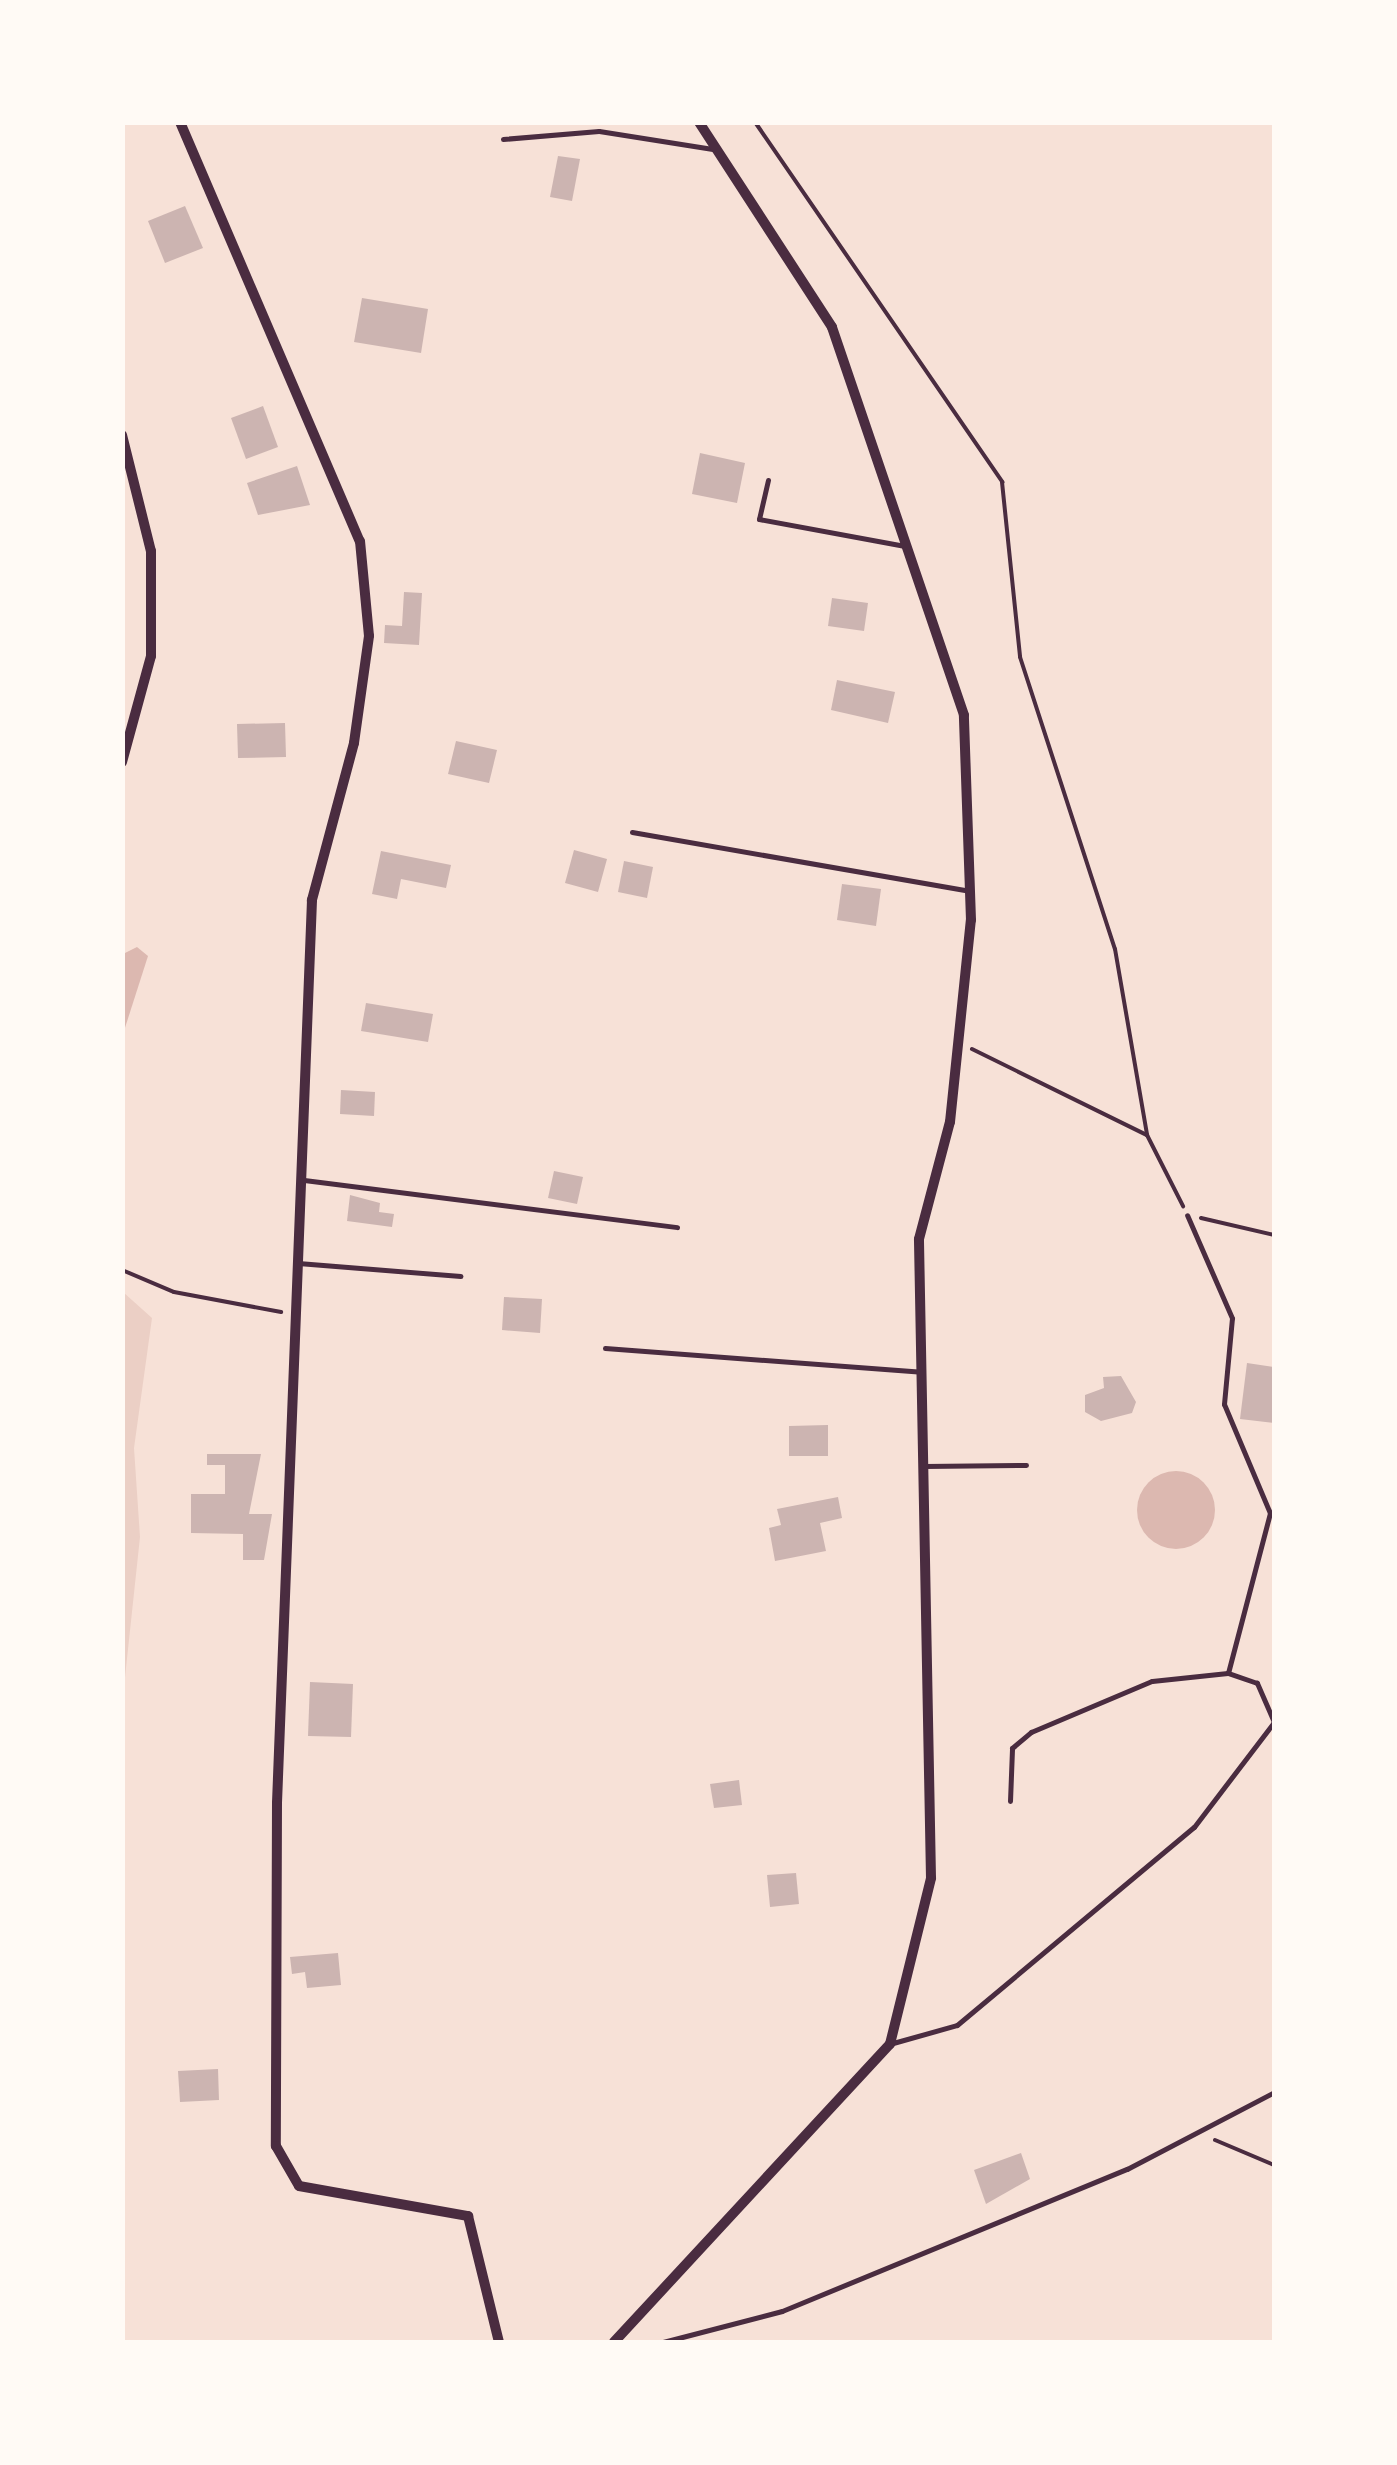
<!DOCTYPE html>
<html>
<head>
<meta charset="utf-8">
<style>
	body { margin:0 }
	#map { position:relative; width:1397px; height:2465px; overflow:hidden; background:#f7e1d7; font-family:Raleway,sans-serif }
	div>[style] { position:absolute }
	[style*='--x'] { left:calc(var(--x)*1px); top:calc(var(--y)*1px); width:calc(var(--w)*1px); rotate:calc(var(--a)*1deg) }
	.green>* { inset:0; background:#ebcfc5 }
	.water>* { inset:0; background:#dcb8b0 }
	.round { border-radius:50% }
	.building>* { inset:0; background:#ccb4b1 }
	.path>* { height:4px; margin:-2px; padding:0 2px; transform-origin:2px; border-radius:2px; background:#4a2c40 }
	.service>* { height:5px; margin:-2.5px; padding:0 2.5px; transform-origin:2.5px; border-radius:2.5px; background:#4a2c40 }
	.minor>* { height:10px; margin:-5px; padding:0 5px; transform-origin:5px; border-radius:5px; background:#4a2c40 }
	span { translate:-50% -50%; white-space:nowrap; text-align:center; line-height:1.15; -webkit-text-stroke:10px #fffaf5; paint-order:stroke }
	.frame { position:absolute; inset:0; border:125px solid #fffaf5; pointer-events:none }
</style>
</head>
<body>
<div id="map">
	<div class="green">
		<i style="clip-path:polygon(123px 1292px,152px 1318px,134px 1448px,140px 1537px,123px 1696px)"></i>
	</div>
	<div class="water">
		<i style="clip-path:polygon(137px 947px,148px 956px,123px 1034px,123px 954px)"></i>
		<i class="round" style="left:1137px;top:1471px;width:78px;height:78px"></i>
	</div>
	<div class="building">
		<i style="clip-path:polygon(558px 156px,580px 159px,572px 201px,550px 197px)"></i>
		<i style="clip-path:polygon(185px 206px,203px 248px,165px 263px,148px 221px)"></i>
		<i style="clip-path:polygon(362px 298px,428px 309px,421px 353px,354px 342px)"></i>
		<i style="clip-path:polygon(263px 406px,278px 447px,246px 459px,231px 418px)"></i>
		<i style="clip-path:polygon(700px 453px,745px 463px,737px 503px,692px 494px)"></i>
		<i style="clip-path:polygon(297px 466px,310px 505px,258px 515px,247px 483px)"></i>
		<i style="clip-path:polygon(404px 592px,422px 593px,419px 645px,384px 643px,385px 625px,402px 626px)"></i>
		<i style="clip-path:polygon(832px 598px,868px 603px,864px 631px,828px 626px)"></i>
		<i style="clip-path:polygon(837px 680px,895px 692px,888px 723px,831px 710px)"></i>
		<i style="clip-path:polygon(285px 723px,286px 757px,238px 758px,237px 724px)"></i>
		<i style="clip-path:polygon(456px 741px,497px 750px,489px 783px,448px 774px)"></i>
		<i style="clip-path:polygon(574px 850px,607px 859px,598px 892px,565px 883px)"></i>
		<i style="clip-path:polygon(381px 851px,451px 865px,446px 888px,401px 879px,397px 899px,372px 894px)"></i>
		<i style="clip-path:polygon(624px 861px,653px 867px,647px 898px,618px 892px)"></i>
		<i style="clip-path:polygon(842px 884px,881px 889px,876px 926px,837px 920px)"></i>
		<i style="clip-path:polygon(366px 1003px,433px 1014px,428px 1042px,361px 1031px)"></i>
		<i style="clip-path:polygon(341px 1090px,375px 1092px,374px 1116px,340px 1114px)"></i>
		<i style="clip-path:polygon(554px 1171px,583px 1177px,577px 1204px,548px 1198px)"></i>
		<i style="clip-path:polygon(350px 1195px,380px 1203px,379px 1212px,394px 1214px,392px 1227px,347px 1221px)"></i>
		<i style="clip-path:polygon(504px 1297px,542px 1299px,540px 1333px,502px 1330px)"></i>
		<i style="clip-path:polygon(1247px 1363px,1274px 1367px,1274px 1423px,1240px 1419px)"></i>
		<i style="clip-path:polygon(1121px 1376px,1136px 1402px,1132px 1413px,1101px 1421px,1085px 1412px,1085px 1395px,1104px 1388px,1103px 1377px)"></i>
		<i style="clip-path:polygon(828px 1425px,828px 1456px,789px 1456px,789px 1426px)"></i>
		<i style="clip-path:polygon(207px 1454px,261px 1454px,249px 1514px,272px 1514px,264px 1560px,243px 1560px,243px 1534px,191px 1533px,191px 1494px,225px 1494px,225px 1465px,207px 1465px)"></i>
		<i style="clip-path:polygon(838px 1497px,842px 1518px,820px 1523px,826px 1551px,775px 1561px,769px 1528px,781px 1525px,777px 1509px)"></i>
		<i style="clip-path:polygon(310px 1682px,353px 1684px,351px 1737px,308px 1736px)"></i>
		<i style="clip-path:polygon(739px 1780px,742px 1805px,714px 1808px,710px 1784px)"></i>
		<i style="clip-path:polygon(796px 1873px,799px 1904px,770px 1907px,767px 1875px)"></i>
		<i style="clip-path:polygon(338px 1953px,341px 1985px,307px 1988px,305px 1972px,292px 1974px,290px 1957px)"></i>
		<i style="clip-path:polygon(218px 2069px,219px 2100px,180px 2102px,178px 2071px)"></i>
		<i style="clip-path:polygon(1021px 2153px,1030px 2179px,986px 2204px,974px 2170px)"></i>
	</div>
	<div class="path">
		<i style="--x:755;--y:122;--w:437;--a:55.5"></i>
		<i style="--x:1002;--y:482;--w:176;--a:84.1"></i>
		<i style="--x:1020;--y:657;--w:307;--a:72"></i>
		<i style="--x:1115;--y:949;--w:189;--a:80.2"></i>
		<i style="--x:1147;--y:1135;--w:80;--a:63.1"></i>
		<i style="--x:972;--y:1049;--w:195;--a:26.2"></i>
		<i style="--x:1201;--y:1218;--w:75;--a:13.1"></i>
		<i style="--x:122;--y:1270;--w:56;--a:22.9"></i>
		<i style="--x:174;--y:1292;--w:109;--a:10.6"></i>
		<i style="--x:1215;--y:2140;--w:64;--a:23"></i>
	</div>
	<div class="service">
		<i style="--x:503;--y:139;--w:96;--a:-4.8"></i>
		<i style="--x:599;--y:131;--w:115;--a:9"></i>
		<i style="--x:768;--y:480;--w:40;--a:103"></i>
		<i style="--x:759;--y:519;--w:147;--a:10.5"></i>
		<i style="--x:632;--y:832;--w:342;--a:9.9"></i>
		<i style="--x:304;--y:1180;--w:376;--a:7.2"></i>
		<i style="--x:298;--y:1263;--w:163;--a:4.6"></i>
		<i style="--x:605;--y:1348;--w:317;--a:4.3"></i>
		<i style="--x:924;--y:1466;--w:102;--a:-0.6"></i>
		<i style="--x:1010;--y:1801;--w:53;--a:-87.8"></i>
		<i style="--x:1012;--y:1748;--w:25;--a:-40"></i>
		<i style="--x:1031;--y:1732;--w:131;--a:-22.9"></i>
		<i style="--x:1152;--y:1681;--w:76;--a:-6"></i>
		<i style="--x:893;--y:2043;--w:66;--a:-15.7"></i>
		<i style="--x:957;--y:2025;--w:309;--a:-39.9"></i>
		<i style="--x:1194;--y:1827;--w:132;--a:-52.7"></i>
		<i style="--x:1274;--y:1722;--w:43;--a:-113.6"></i>
		<i style="--x:1257;--y:1683;--w:31;--a:-161"></i>
		<i style="--x:1228;--y:1673;--w:165;--a:-75.3"></i>
		<i style="--x:1270;--y:1513;--w:118;--a:-112.9"></i>
		<i style="--x:1224;--y:1404;--w:86;--a:-84.7"></i>
		<i style="--x:1232;--y:1318;--w:112;--a:-113.6"></i>
		<i style="--x:663;--y:2342;--w:123;--a:-14.6"></i>
		<i style="--x:782;--y:2311;--w:373;--a:-22.4"></i>
		<i style="--x:1127;--y:2169;--w:166;--a:-27.6"></i>
	</div>
	<div class="minor">
		<i style="--x:180;--y:122;--w:456;--a:66.8"></i>
		<i style="--x:360;--y:541;--w:95;--a:84.6"></i>
		<i style="--x:369;--y:636;--w:108;--a:98"></i>
		<i style="--x:354;--y:743;--w:163;--a:105"></i>
		<i style="--x:312;--y:900;--w:904;--a:92.22"></i>
		<i style="--x:277;--y:1803;--w:343;--a:90.2"></i>
		<i style="--x:276;--y:2146;--w:46;--a:60.1"></i>
		<i style="--x:299;--y:2186;--w:172;--a:10.1"></i>
		<i style="--x:468;--y:2216;--w:130;--a:76.2"></i>
		<i style="--x:122;--y:435;--w:120;--a:76"></i>
		<i style="--x:151;--y:551;--w:105;--a:90"></i>
		<i style="--x:151;--y:656;--w:110;--a:105.3"></i>
		<i style="--x:614;--y:2342;--w:406;--a:-47.2"></i>
		<i style="--x:890;--y:2044;--w:171;--a:-76.1"></i>
		<i style="--x:931;--y:1878;--w:639;--a:-91.08"></i>
		<i style="--x:919;--y:1239;--w:121;--a:-75.2"></i>
		<i style="--x:950;--y:1122;--w:203;--a:-84.1"></i>
		<i style="--x:971;--y:920;--w:205;--a:-92"></i>
		<i style="--x:964;--y:715;--w:410;--a:-108.8"></i>
		<i style="--x:832;--y:327;--w:244;--a:-123"></i>
	</div>
	<div class="frame"></div>
</div>
</body>
</html>
